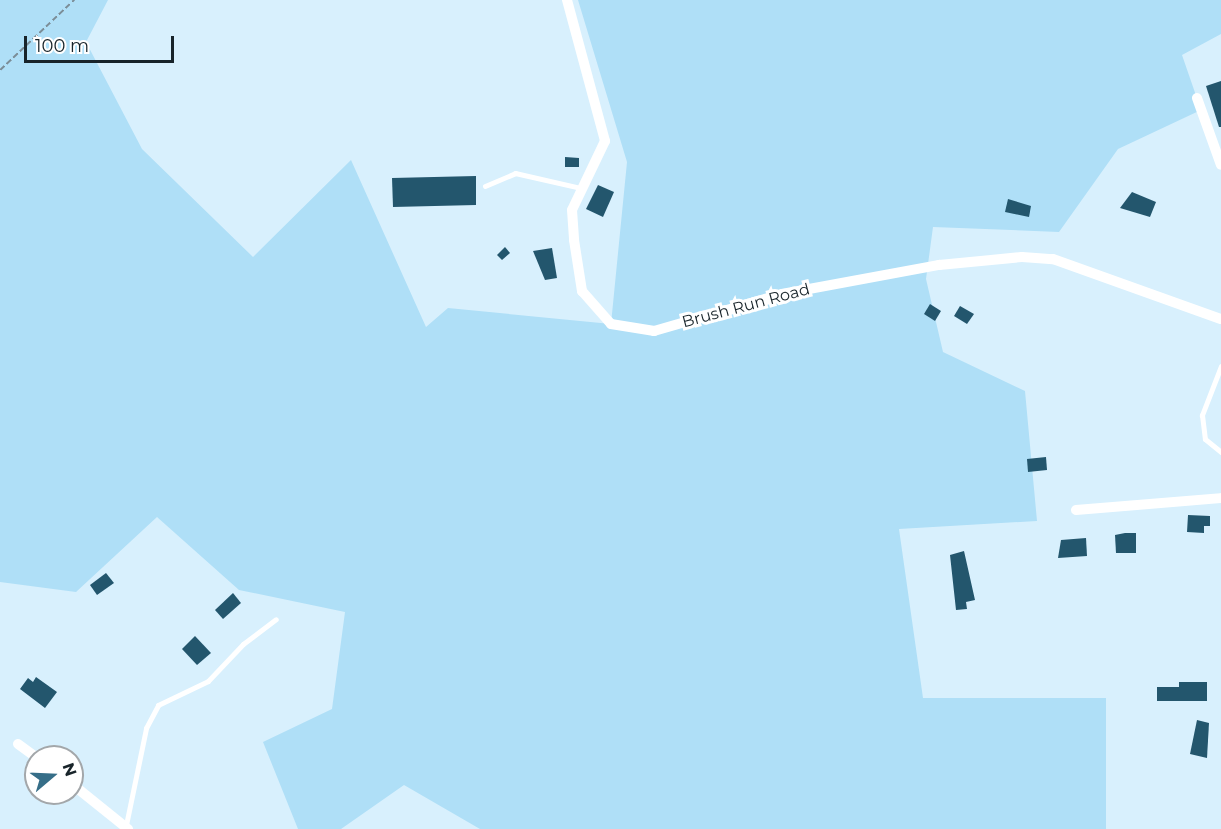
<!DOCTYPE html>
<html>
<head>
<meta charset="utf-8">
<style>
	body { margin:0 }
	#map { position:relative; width:1221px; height:829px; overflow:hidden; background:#d8f0fd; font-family:Montserrat,sans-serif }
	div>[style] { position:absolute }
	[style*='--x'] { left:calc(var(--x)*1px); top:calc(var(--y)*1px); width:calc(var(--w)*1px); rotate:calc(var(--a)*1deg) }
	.green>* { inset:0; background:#afdff7 }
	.building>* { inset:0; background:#23566d }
	.path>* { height:1.5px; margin-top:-0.75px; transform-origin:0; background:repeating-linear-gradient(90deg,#7b8d97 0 6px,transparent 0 9px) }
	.service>* { height:5px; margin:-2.5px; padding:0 2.5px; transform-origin:2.5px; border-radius:2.5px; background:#fff }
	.minor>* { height:10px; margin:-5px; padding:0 5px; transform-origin:5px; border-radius:5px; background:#fff }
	span { translate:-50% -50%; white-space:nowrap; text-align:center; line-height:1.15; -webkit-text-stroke:6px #fff; paint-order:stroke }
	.street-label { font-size:16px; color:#18242a }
	.north { position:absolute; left:24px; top:745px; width:60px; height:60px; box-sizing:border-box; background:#fff; border:2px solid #a3a7aa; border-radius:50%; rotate:71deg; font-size:16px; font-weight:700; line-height:24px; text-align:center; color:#18242a }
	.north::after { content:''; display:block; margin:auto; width:21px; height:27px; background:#366e88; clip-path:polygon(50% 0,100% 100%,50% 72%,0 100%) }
	.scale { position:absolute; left:24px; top:36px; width:150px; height:27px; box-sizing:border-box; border:3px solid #18242a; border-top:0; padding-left:8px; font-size:18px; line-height:21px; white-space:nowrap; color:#18242a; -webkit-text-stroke:4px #fff; paint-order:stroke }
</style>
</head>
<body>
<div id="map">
	<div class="green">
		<i style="clip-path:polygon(0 0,108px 0,86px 42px,142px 149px,253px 257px,351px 160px,426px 327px,448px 308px,611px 324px,627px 162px,578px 0,1221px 0,1221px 34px,1182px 55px,1201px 110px,1118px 149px,1059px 232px,933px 227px,926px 279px,943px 352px,1025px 391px,1037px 521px,899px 529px,923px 698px,1106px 698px,1106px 829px,480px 829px,404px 785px,341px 829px,298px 829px,263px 742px,332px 709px,345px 612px,239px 590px,157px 517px,76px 592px,0 582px)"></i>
	</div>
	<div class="building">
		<i style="clip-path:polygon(1221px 81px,1221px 127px,1219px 127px,1206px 86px)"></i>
		<i style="clip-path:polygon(565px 157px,579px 158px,579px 167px,565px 167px)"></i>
		<i style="clip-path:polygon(476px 176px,476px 205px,393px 207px,392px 178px)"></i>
		<i style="clip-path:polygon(598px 185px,614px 192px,603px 217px,586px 209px)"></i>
		<i style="clip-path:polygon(1132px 192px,1156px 202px,1150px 217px,1120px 208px)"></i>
		<i style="clip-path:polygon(1008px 199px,1031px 206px,1029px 217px,1005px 212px)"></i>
		<i style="clip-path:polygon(505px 247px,510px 253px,502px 260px,497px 255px)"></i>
		<i style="clip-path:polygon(552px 248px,557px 278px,545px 280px,533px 251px)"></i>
		<i style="clip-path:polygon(930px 304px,941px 311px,935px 321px,924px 314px)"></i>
		<i style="clip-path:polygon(960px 306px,974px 314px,967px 324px,954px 316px)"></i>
		<i style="clip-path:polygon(1046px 457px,1047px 470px,1028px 472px,1027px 459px)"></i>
		<i style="clip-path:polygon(1188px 515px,1210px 516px,1210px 526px,1204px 526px,1204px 533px,1187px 532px)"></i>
		<i style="clip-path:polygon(1125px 533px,1136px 533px,1136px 553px,1116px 553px,1115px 535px)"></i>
		<i style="clip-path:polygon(1086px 538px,1087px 556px,1058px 558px,1061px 540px)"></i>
		<i style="clip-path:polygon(964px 551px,975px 600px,966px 602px,967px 609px,956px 610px,950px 555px)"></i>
		<i style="clip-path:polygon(106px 573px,114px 583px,97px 595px,90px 585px)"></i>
		<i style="clip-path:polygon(233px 593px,241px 603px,223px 619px,215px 610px)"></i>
		<i style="clip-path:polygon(195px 636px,211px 653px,197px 665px,182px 649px)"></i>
		<i style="clip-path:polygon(36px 677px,57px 692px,45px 708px,20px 689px,28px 678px,33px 682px)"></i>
		<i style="clip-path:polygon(1179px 682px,1207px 682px,1207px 701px,1157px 701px,1157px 687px,1179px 687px)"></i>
		<i style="clip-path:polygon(1197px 720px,1209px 723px,1207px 758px,1190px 754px)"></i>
	</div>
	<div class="path">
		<i style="--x:0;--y:70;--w:102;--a:-43.4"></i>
	</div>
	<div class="service">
		<i style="--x:485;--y:186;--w:33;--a:-23"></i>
		<i style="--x:515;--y:173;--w:68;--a:12.8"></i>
		<i style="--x:1221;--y:366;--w:53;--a:111.2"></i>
		<i style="--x:1202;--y:415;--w:24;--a:83"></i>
		<i style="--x:1205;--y:439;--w:21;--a:39"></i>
		<i style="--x:126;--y:825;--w:99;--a:-78.3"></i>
		<i style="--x:146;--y:728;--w:26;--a:-62"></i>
		<i style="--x:158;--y:705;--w:55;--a:-25.6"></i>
		<i style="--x:208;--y:681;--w:51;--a:-46.6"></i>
		<i style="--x:243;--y:644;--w:41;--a:-37.1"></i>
	</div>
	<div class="minor">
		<i style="--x:567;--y:0;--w:146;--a:74.9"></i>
		<i style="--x:605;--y:141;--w:76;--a:115.6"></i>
		<i style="--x:572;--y:210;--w:30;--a:86"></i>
		<i style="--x:574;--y:240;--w:52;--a:81.1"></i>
		<i style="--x:582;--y:291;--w:44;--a:48.7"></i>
		<i style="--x:611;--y:324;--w:44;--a:9.2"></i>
		<i style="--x:654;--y:331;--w:133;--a:-16.1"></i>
		<i style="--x:782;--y:294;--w:160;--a:-10.5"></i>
		<i style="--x:939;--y:265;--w:83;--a:-5.5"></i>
		<i style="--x:1022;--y:257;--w:31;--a:4"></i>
		<i style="--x:1053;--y:259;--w:178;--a:19.7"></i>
		<i style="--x:1197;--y:98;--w:71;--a:70.3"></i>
		<i style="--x:1076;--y:510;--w:145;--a:-4.7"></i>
		<i style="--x:18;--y:744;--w:22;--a:36"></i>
		<i style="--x:72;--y:784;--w:72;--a:38.8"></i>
	</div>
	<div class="street-label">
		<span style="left:746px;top:306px;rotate:-15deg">Brush Run Road</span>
	</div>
	<div class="north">N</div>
	<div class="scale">100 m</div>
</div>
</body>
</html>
